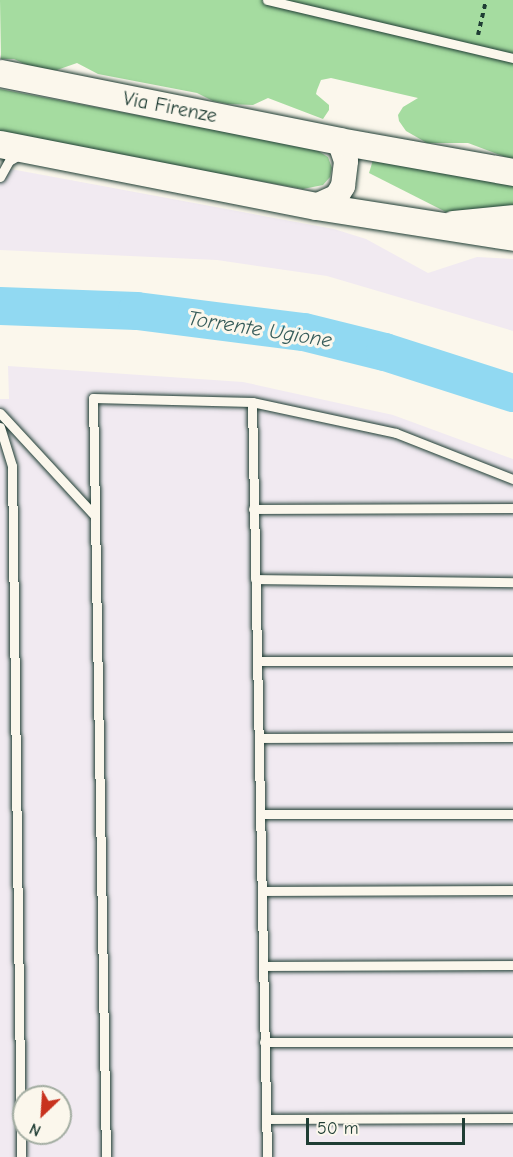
<!DOCTYPE html>
<html>
<head>
<meta charset="utf-8">
<style>
	body { margin:0 }
	#map { position:relative; width:513px; height:1157px; overflow:hidden; background:#fbf7ec; font-family:"Comic Neue",sans-serif }
	div>[style] { position:absolute }
	[style*='--x'] { left:calc(var(--x)*1px); top:calc(var(--y)*1px); width:calc(var(--w)*1px); rotate:calc(var(--a)*1deg) }
	.built>* { inset:0; background:#f1eaf1 }
	.green>* { inset:0; background:#a5dca0 }
	.river>* { height:38px; margin:-19px; padding:0 19px; transform-origin:19px; border-radius:19px; background:#91d9f2 }
	.path>* { height:4px; margin-top:-2px; transform-origin:0; background:repeating-linear-gradient(90deg,#1f3d34 0 4.5px,transparent 0 9px) }
	.roads { filter:drop-shadow(0 0 2px #1f3d34) drop-shadow(0 0 2px #1f3d34) }
	.service>* { height:9px; margin:-4.5px; padding:0 4.5px; transform-origin:4.5px; border-radius:4.5px; background:#fbf7ec }
	.tertiary>* { height:24px; margin:-12px; padding:0 12px; transform-origin:12px; border-radius:12px; background:#fbf7ec }
	.secondary>* { height:27px; margin:-13.5px; padding:0 13.5px; transform-origin:13.5px; border-radius:13.5px; background:#fbf7ec }
	span { translate:-50% -50%; white-space:nowrap; text-align:center; line-height:1.15; -webkit-text-stroke:6px #fbf7ec; paint-order:stroke }
	.street-label { font-size:20px; color:#1f3d34 }
	.water-label { font-size:21px; color:#365c5a; font-style:italic }
	.north { position:absolute; left:12px; top:1085px; width:60px; height:60px; box-sizing:border-box; background:#fbf7ec; border:2px solid #a3ada2; border-radius:50%; rotate:205deg; font-size:16px; font-weight:700; line-height:24px; text-align:center; color:#1f3d34 }
	.north::after { content:''; display:block; margin:auto; width:21px; height:27px; background:#c8321e; clip-path:polygon(50% 0,100% 100%,50% 72%,0 100%) }
	.scale { position:absolute; left:306px; top:1118px; width:159px; height:27px; box-sizing:border-box; border:3px solid #1f3d34; border-top:0; padding-left:8px; font-size:18px; line-height:21px; white-space:nowrap; color:#1f3d34; -webkit-text-stroke:4px #fbf7ec; paint-order:stroke }
</style>
</head>
<body>
<div id="map">
	<div class="built">
		<i style="clip-path:polygon(0 167px,334px 229px,366px 239px,428px 273px,477px 257px,513px 259px,513px 331px,327px 276px,217px 260px,0 250px)"></i>
		<i style="clip-path:polygon(evenodd,8px 366px,243px 382px,393px 415px,513px 459px,513px 1157px,0 1157px,0 399px,9px 399px,8px 366px,24px 1097px,60px 1097px,60px 1133px,24px 1133px,24px 1097px)"></i>
	</div>
	<div class="green">
		<i style="clip-path:polygon(0 0,513px 0,513px 160px,468px 143px,427px 143px,406px 131px,399px 121px,398px 115px,403px 107px,418px 98px,331px 78px,321px 80px,317px 90px,316px 94px,329px 105px,329px 110px,323px 119px,268px 98px,253px 105px,228px 104px,213px 101px,197px 93px,98px 74px,77px 63px,54px 71px,33px 68px,14px 59px,1px 59px)"></i>
		<i style="clip-path:polygon(0 89px,315px 149px,328px 157px,332px 168px,330px 177px,323px 185px,303px 189px,0 134px)"></i>
		<i style="clip-path:polygon(373px 160px,513px 182px,513px 209px,446px 212px,369px 173px)"></i>
	</div>
	<div class="river">
		<i style="--x:0;--y:306;--w:137;--a:2.1"></i>
		<i style="--x:137;--y:311;--w:168;--a:7.2"></i>
		<i style="--x:304;--y:332;--w:83;--a:13.9"></i>
		<i style="--x:385;--y:352;--w:134;--a:17.8"></i>
	</div>
	<div class="path">
		<i style="--x:478;--y:35;--w:36;--a:-77"></i>
	</div>
	<div class="roads">
		<div class="service">
			<i style="--x:267;--y:0;--w:253;--a:13.3"></i>
			<i style="--x:0;--y:177;--w:18;--a:-61"></i>
			<i style="--x:9;--y:161;--w:12;--a:-31"></i>
			<i style="--x:252;--y:402;--w:755;--a:88.86"></i>
			<i style="--x:0;--y:413;--w:140;--a:47.3"></i>
			<i style="--x:0;--y:427;--w:41;--a:72.9"></i>
			<i style="--x:12;--y:466;--w:691;--a:89.25"></i>
			<i style="--x:253;--y:509;--w:260;--a:-0.2"></i>
			<i style="--x:255;--y:579;--w:258;--a:0.7"></i>
			<i style="--x:257;--y:661;--w:256;--a:0"></i>
			<i style="--x:259;--y:738;--w:254;--a:-0.2"></i>
			<i style="--x:261;--y:814;--w:252;--a:0"></i>
			<i style="--x:262;--y:891;--w:251;--a:-0.2"></i>
			<i style="--x:263;--y:966;--w:250;--a:-0.2"></i>
			<i style="--x:264;--y:1042;--w:249;--a:0"></i>
			<i style="--x:266;--y:1119;--w:247;--a:-0.2"></i>
			<i style="--x:106;--y:1157;--w:759;--a:-90.98"></i>
			<i style="--x:93;--y:398;--w:159;--a:1.4"></i>
			<i style="--x:252;--y:402;--w:147;--a:12.1"></i>
			<i style="--x:396;--y:433;--w:126;--a:21.5"></i>
		</div>
		<div class="tertiary">
			<i style="--x:316;--y:206;--w:23;--a:-25"></i>
			<i style="--x:337;--y:196;--w:12;--a:-59"></i>
			<i style="--x:343;--y:186;--w:25;--a:-83"></i>
			<i style="--x:346;--y:161;--w:21;--a:-109"></i>
			<i style="--x:453;--y:223;--w:60;--a:-5.7"></i>
		</div>
		<div class="secondary">
			<i style="--x:0;--y:73;--w:346;--a:11.3"></i>
			<i style="--x:339;--y:141;--w:177;--a:10.1"></i>
			<i style="--x:0;--y:144;--w:322;--a:11.1"></i>
			<i style="--x:316;--y:206;--w:199;--a:8.9"></i>
		</div>
	</div>
	<div class="street-label">
		<span style="left:170px;top:107px;rotate:11deg">Via Firenze</span>
	</div>
	<div class="water-label">
		<span style="left:260px;top:329px;rotate:9deg">Torrente Ugione</span>
	</div>
	<div class="north">N</div>
	<div class="scale">50 m</div>
</div>
</body>
</html>
